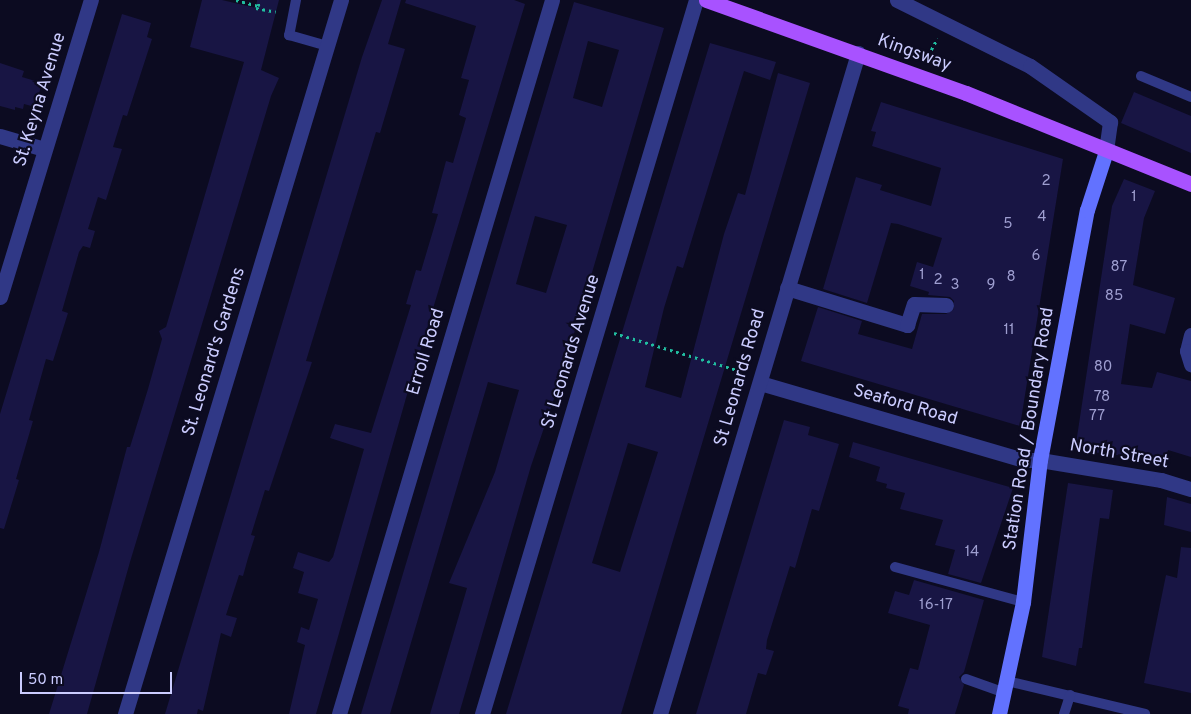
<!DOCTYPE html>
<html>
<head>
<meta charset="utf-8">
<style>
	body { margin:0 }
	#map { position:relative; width:1191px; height:714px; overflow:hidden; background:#0c0b21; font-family:Overpass,sans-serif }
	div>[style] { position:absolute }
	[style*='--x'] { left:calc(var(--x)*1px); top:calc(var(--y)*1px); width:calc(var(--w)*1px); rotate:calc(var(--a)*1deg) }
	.building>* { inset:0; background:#181544 }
	.path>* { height:3px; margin-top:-1.5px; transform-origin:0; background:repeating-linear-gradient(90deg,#21bda0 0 2.5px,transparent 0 6.5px) }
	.lane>* { height:10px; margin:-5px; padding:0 5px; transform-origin:5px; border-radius:5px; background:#303886 }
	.street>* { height:15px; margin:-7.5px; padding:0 7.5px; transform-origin:7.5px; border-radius:7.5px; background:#303886 }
	.secondary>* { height:15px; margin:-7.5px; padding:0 7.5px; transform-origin:7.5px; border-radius:7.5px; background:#6272ff }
	.primary>* { height:15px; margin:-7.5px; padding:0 7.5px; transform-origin:7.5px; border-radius:7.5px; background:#a852ff }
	span { translate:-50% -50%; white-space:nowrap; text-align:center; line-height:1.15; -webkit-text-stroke:4.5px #0c0b21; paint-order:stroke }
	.number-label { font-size:15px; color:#9e9ed0 }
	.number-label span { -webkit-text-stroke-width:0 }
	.street-label { font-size:18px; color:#cbccff }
	.scale { position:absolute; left:20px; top:672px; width:152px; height:22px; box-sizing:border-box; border:2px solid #cbccff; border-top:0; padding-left:6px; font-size:15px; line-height:18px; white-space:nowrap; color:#cbccff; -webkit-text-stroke:4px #0c0b21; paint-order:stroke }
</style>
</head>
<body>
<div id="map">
	<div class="building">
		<i style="clip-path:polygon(202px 0,222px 0,256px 8px,257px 0,279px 0,261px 70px,279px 78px,271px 96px,130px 562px,87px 714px,49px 714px,99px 552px,127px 447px,130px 447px,148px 389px,162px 339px,159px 331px,166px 327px,244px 62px,190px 47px)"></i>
		<i style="clip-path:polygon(382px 0,401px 0,388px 44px,405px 49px,380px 133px,376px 132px,306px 361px,312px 362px,269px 491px,265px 490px,251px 535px,255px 536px,248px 558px,243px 576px,239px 575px,226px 615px,237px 618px,231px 637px,221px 633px,203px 711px,198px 709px,197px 714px,165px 714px,362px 57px)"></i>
		<i style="clip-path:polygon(406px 0,514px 0,525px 4px,406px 398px,316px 714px,289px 714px,305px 645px,297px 642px,301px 627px,309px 630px,318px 599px,298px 593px,304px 572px,293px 568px,298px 552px,329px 562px,333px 557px,364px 449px,330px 438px,335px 424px,371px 433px,411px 305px,406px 304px,416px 270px,421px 271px,438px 214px,432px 213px,446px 161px,453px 163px,466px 118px,459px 115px,469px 80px,461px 78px,476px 26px,405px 3px)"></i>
		<i style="clip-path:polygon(evenodd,574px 2px,664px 28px,561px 378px,531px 466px,459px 714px,430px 714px,467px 588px,449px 583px,495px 472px,519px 390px,488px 382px,390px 714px,361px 714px,574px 2px,588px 41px,619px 50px,602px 107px,573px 98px,588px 41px,574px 2px,535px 216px,567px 225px,546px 293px,516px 284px,535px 216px)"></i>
		<i style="clip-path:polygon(122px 14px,151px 23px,147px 37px,152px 39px,127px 116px,123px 115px,113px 147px,122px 149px,106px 200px,98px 197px,88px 229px,95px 231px,90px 248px,83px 246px,79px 252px,62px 311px,68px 313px,53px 361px,46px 359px,29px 420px,33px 421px,16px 479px,19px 480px,4px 529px,0 528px,0 414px)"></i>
		<i style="clip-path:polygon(evenodd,710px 43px,776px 62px,770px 80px,744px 71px,683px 268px,677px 266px,664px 308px,645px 387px,681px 398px,724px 234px,738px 193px,745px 195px,778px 73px,810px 83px,621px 714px,506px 714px,710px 43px,628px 443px,658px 452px,620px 572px,592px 563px,628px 443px)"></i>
		<i style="clip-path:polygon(0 63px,24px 71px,22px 77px,42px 83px,35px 107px,24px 104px,23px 109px,15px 107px,15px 110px,0 106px)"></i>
		<i style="clip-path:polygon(1134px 92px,1191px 116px,1191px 153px,1121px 123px)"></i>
		<i style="clip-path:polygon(881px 102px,1063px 159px,1020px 426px,801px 361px,818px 307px,862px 321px,858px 334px,912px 349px,922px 314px,946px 314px,954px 309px,954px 301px,950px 297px,928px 295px,929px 292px,910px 286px,917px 262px,933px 267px,942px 238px,898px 224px,891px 223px,867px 303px,823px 289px,856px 177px,882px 185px,880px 190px,931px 206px,941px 168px,872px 146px,876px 132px,871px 131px)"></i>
		<i style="clip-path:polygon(1124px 179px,1155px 191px,1144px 218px,1133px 285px,1175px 298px,1165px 334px,1130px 324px,1121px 384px,1152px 388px,1157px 372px,1191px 381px,1191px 457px,1168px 450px,1166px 461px,1075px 450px,1112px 206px)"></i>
		<i style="clip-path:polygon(784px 420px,810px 427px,808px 435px,839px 444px,819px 511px,812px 509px,795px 568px,790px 566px,767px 640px,766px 649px,774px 651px,766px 675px,758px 673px,746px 714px,696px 714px)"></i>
		<i style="clip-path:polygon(853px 442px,1013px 488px,981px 583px,948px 574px,955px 550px,935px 545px,943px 520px,900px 509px,905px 493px,886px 488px,887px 484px,876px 481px,880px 467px,849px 457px)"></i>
		<i style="clip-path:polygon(1068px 483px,1113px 490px,1109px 519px,1100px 518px,1082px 648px,1079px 648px,1076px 666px,1042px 657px)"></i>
		<i style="clip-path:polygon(1167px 497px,1191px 504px,1191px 532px,1164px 525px)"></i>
		<i style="clip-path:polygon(1181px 547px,1191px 548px,1191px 693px,1144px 683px,1166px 575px,1177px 578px)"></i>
		<i style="clip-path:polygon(914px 580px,984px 600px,964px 672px,959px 677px,964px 685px,955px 714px,908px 714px,909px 709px,898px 706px,910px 668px,918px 670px,930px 625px,888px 613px,895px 591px,909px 595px)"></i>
	</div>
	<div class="path">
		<i style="--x:236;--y:0;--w:23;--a:15"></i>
		<i style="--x:258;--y:6;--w:5;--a:-68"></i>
		<i style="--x:256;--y:8;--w:20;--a:11"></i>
		<i style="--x:925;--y:61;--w:26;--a:-61"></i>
		<i style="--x:614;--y:333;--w:136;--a:16.7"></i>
	</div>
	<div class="lane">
		<i style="--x:296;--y:0;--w:36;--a:101"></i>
		<i style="--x:289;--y:35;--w:40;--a:16"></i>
		<i style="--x:1141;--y:76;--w:54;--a:22.8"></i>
		<i style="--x:895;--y:567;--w:133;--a:15.3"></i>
		<i style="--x:966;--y:679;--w:41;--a:19.7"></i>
		<i style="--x:1007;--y:681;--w:142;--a:13.4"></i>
		<i style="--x:1064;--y:714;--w:20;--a:-72"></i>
	</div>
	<div class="street">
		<i style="--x:897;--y:0;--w:148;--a:26.4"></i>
		<i style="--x:1030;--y:66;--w:98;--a:35"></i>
		<i style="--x:1110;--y:122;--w:29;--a:98"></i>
		<i style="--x:0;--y:136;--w:46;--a:16.5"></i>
		<i style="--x:787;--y:288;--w:126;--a:17.1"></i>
		<i style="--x:907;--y:325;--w:22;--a:-72"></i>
		<i style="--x:914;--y:304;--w:32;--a:2"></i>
		<i style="--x:0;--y:297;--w:311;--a:-73"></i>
		<i style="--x:1191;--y:335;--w:16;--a:104"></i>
		<i style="--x:1187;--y:351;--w:14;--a:73"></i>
		<i style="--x:760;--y:383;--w:275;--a:16.3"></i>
		<i style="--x:1024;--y:460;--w:16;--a:0"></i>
		<i style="--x:1040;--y:460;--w:123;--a:9.4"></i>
		<i style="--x:1161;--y:480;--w:31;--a:17"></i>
		<i style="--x:125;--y:714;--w:746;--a:-73.17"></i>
		<i style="--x:339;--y:714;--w:745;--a:-73.39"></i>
		<i style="--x:482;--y:714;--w:745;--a:-73.32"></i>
		<i style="--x:660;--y:714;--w:690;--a:-73.32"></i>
	</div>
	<div class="secondary">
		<i style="--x:999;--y:714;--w:115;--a:-77.9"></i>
		<i style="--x:1023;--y:602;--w:143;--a:-83.2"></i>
		<i style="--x:1040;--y:460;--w:254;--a:-79.4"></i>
		<i style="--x:1087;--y:210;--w:62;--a:-72.1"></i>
	</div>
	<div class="primary">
		<i style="--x:706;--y:0;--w:276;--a:19.7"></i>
		<i style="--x:966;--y:93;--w:243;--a:22"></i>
	</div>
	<div class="number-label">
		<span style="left:1046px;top:182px">2</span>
		<span style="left:1134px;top:198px">1</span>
		<span style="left:1042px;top:218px">4</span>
		<span style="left:1008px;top:225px">5</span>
		<span style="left:1036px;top:257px">6</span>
		<span style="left:1119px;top:268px">87</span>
		<span style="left:922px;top:276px">1</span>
		<span style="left:1011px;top:278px">8</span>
		<span style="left:938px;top:281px">2</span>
		<span style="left:955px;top:286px">3</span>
		<span style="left:991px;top:286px">9</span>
		<span style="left:1114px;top:297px">85</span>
		<span style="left:1009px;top:331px">11</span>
		<span style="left:1103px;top:368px">80</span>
		<span style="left:1102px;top:398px">78</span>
		<span style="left:1097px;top:417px">77</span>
		<span style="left:972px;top:553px">14</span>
		<span style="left:936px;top:606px">16-17</span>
	</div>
	<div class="street-label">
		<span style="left:914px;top:54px;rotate:20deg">Kingsway</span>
		<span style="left:41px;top:100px;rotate:-73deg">St. Keyna Avenue</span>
		<span style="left:215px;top:352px;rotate:-73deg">St. Leonard's Gardens</span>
		<span style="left:427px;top:352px;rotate:-73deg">Erroll Road</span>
		<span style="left:572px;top:352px;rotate:-73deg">St Leonards Avenue</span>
		<span style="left:741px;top:378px;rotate:-74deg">St Leonards Road</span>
		<span style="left:905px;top:406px;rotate:16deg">Seaford Road</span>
		<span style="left:1030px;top:429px;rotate:-81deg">Station Road / Boundary Road</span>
		<span style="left:1119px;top:455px;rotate:10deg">North Street</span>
	</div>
	<div class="scale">50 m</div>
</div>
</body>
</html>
